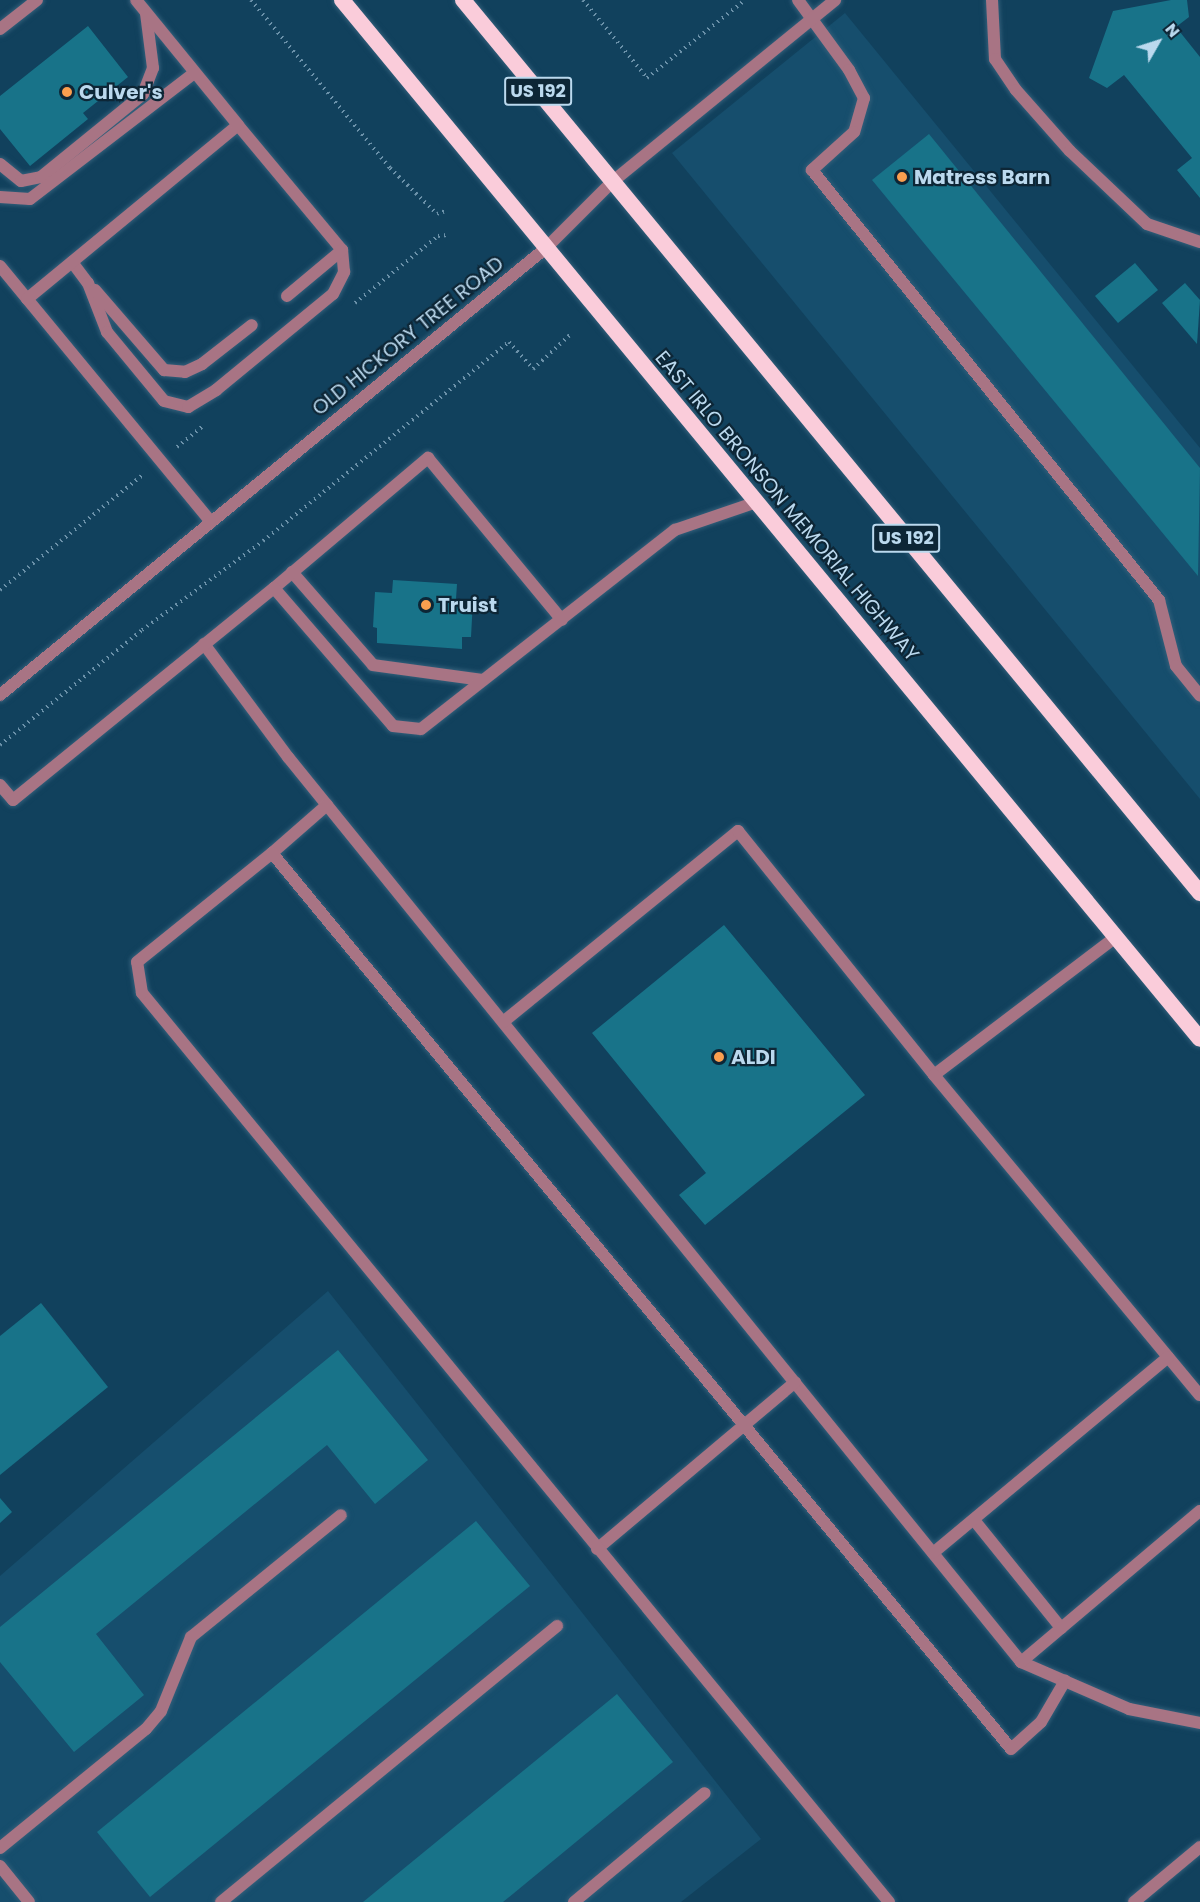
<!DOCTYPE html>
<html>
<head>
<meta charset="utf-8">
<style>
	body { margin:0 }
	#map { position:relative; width:1200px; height:1902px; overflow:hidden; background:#11415d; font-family:Poppins,sans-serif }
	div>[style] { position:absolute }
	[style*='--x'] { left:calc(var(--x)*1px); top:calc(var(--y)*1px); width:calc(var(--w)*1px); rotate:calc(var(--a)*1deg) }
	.built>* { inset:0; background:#164e6d }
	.building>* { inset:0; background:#187389 }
	.path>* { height:4px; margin-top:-2px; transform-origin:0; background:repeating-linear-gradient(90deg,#6c92aa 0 1.5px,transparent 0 6px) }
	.roads { filter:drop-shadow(0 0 2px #335f7a) drop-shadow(0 0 2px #335f7a) }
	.service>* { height:12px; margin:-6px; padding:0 6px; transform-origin:6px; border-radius:6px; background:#a87484 }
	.minor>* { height:12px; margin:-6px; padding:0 6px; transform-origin:6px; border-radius:6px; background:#a87484 }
	.tertiary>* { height:12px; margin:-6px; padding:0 6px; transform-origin:6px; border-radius:6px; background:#a87484 }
	.trunk>* { height:16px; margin:-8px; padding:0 8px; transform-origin:8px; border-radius:8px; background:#faccda }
	.dots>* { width:16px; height:16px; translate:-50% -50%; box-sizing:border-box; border:3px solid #0d2636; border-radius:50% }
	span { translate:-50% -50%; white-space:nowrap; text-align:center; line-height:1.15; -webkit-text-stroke:4.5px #0d2636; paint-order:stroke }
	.shield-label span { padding:2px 4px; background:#0d2636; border:2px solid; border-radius:4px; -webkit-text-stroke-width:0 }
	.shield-label { font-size:18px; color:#bbd9ee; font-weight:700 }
	.poi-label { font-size:20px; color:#bbd9ee; font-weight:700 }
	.left { translate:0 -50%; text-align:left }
	.street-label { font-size:20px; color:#bbd9ee }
	.north { position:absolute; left:1128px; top:12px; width:60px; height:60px; -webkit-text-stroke:4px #0d2636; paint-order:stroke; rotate:51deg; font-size:16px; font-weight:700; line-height:24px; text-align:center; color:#bbd9ee }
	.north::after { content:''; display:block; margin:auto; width:21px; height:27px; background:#bbd9ee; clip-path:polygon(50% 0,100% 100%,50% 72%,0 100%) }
</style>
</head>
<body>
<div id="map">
	<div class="built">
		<i style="clip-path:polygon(845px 13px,1200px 448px,1200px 799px,672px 153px)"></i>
		<i style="clip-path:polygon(328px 1291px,761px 1839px,681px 1902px,0 1902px,0 1576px)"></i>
	</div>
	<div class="building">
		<i style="clip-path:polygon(1171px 0,1187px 0,1189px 17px,1176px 27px,1200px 57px,1200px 198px,1177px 170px,1192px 158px,1124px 75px,1107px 88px,1089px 78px,1113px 11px)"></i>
		<i style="clip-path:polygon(88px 26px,128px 77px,83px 113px,88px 119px,30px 166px,0 129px,0 96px)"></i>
		<i style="clip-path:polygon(929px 134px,1200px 468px,1198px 576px,872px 180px)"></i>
		<i style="clip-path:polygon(1135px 263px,1158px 290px,1118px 323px,1095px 296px)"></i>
		<i style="clip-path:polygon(1185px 283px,1200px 300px,1197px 344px,1162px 303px)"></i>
		<i style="clip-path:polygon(393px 580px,457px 584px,456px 599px,473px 600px,471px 637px,462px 637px,462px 649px,377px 643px,377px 628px,373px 627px,375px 592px,392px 593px)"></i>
		<i style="clip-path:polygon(724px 925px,865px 1095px,705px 1225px,679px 1195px,706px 1173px,592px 1033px)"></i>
		<i style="clip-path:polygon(41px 1303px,108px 1387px,0 1475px,0 1336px)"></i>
		<i style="clip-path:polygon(338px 1350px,428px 1460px,375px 1504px,327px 1445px,96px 1634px,144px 1695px,74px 1752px,0 1662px,0 1627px)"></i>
		<i style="clip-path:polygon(0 1498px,12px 1512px,0 1523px)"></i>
		<i style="clip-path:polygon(476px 1521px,530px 1586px,150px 1897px,97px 1832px)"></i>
		<i style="clip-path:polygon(617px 1694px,673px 1762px,503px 1902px,363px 1902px)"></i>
	</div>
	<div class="path">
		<i style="--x:251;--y:0;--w:218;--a:50.4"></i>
		<i style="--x:390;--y:168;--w:66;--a:44.4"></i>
		<i style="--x:437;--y:214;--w:9;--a:-21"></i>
		<i style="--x:583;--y:0;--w:101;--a:50.6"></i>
		<i style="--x:647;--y:78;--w:125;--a:-38.5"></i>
		<i style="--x:355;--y:303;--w:107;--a:-38.9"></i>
		<i style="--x:438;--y:236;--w:9;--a:-6"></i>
		<i style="--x:177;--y:447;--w:32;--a:-39"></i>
		<i style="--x:0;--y:590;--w:185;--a:-38.9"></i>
		<i style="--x:0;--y:745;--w:183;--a:-39"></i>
		<i style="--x:142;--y:630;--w:150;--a:-36.3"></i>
		<i style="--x:263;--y:541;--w:316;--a:-39"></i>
		<i style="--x:509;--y:342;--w:36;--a:48"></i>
		<i style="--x:533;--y:369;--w:53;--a:-42.7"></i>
	</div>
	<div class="roads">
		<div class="service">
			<i style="--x:798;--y:0;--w:87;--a:53.9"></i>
			<i style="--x:849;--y:70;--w:32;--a:62"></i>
			<i style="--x:864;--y:98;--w:35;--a:106"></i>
			<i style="--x:854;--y:132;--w:57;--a:137.9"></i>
			<i style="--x:812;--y:170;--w:553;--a:51.1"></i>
			<i style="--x:1159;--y:600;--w:68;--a:75.6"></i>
			<i style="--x:1176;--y:666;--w:38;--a:51"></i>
			<i style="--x:992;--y:0;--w:59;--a:87.1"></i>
			<i style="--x:995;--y:59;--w:37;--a:56"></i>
			<i style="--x:1016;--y:90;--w:81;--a:48.5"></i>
			<i style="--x:1070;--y:151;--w:106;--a:43.5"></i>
			<i style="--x:1147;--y:224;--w:56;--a:18.8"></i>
			<i style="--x:0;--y:29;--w:47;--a:-38.1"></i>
			<i style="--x:0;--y:164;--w:27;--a:39"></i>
			<i style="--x:21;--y:181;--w:20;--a:-11"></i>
			<i style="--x:41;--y:177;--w:132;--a:-39.1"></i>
			<i style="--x:143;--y:94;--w:28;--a:-69"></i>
			<i style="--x:153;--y:68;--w:55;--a:-97.3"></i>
			<i style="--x:0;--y:197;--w:30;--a:4"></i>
			<i style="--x:30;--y:199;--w:207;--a:-37.5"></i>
			<i style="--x:72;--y:262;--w:26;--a:53"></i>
			<i style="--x:88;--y:283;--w:53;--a:68.8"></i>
			<i style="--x:107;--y:332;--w:89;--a:50.4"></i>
			<i style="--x:164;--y:401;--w:25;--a:14"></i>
			<i style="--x:188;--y:407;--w:33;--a:-31"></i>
			<i style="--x:216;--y:390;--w:151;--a:-39.4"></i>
			<i style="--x:333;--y:294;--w:25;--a:-63"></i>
			<i style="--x:344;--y:272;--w:22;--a:-95"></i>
			<i style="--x:342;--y:250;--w:163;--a:-129.8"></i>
			<i style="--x:0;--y:266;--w:332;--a:50.5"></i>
			<i style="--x:95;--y:290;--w:106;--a:49.2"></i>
			<i style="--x:164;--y:370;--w:21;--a:5"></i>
			<i style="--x:185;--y:372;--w:19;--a:-25"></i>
			<i style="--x:202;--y:364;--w:63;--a:-38"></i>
			<i style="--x:287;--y:296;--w:72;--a:-39.9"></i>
			<i style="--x:27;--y:299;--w:273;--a:-39.5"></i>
			<i style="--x:238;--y:125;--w:161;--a:-129.2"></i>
			<i style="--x:292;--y:572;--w:123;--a:48.9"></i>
			<i style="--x:373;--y:665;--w:110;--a:7.8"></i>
			<i style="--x:274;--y:588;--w:202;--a:-40.2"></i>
			<i style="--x:428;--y:458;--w:210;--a:50.4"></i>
			<i style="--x:204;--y:644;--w:141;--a:53.4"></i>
			<i style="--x:288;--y:757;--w:1165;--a:50.99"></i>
			<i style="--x:1021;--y:1662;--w:118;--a:23.5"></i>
			<i style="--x:1129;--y:1709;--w:72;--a:11.2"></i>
			<i style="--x:0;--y:785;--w:20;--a:49"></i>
			<i style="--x:13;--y:800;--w:336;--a:-39.1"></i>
			<i style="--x:274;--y:588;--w:182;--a:49.2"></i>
			<i style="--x:393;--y:726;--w:28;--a:6"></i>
			<i style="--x:421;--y:729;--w:323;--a:-38.1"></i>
			<i style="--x:675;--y:530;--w:87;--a:-18.9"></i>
			<i style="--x:272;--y:853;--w:73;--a:-41.1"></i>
			<i style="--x:503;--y:1022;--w:303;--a:-39.1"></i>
			<i style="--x:738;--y:831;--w:313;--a:51.2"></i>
			<i style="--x:934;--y:1075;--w:228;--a:-37.2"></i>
			<i style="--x:934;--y:1075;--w:416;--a:50.3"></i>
			<i style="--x:974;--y:1520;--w:139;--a:51.1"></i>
			<i style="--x:597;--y:1549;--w:259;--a:-40.1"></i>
			<i style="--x:933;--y:1553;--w:306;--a:-39.8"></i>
			<i style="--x:1021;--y:1662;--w:234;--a:-40.2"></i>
			<i style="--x:0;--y:1848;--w:188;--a:-39.2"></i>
			<i style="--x:146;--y:1729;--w:23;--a:-50"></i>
			<i style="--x:161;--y:1711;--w:80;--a:-67.9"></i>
			<i style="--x:191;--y:1637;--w:193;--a:-39.1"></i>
			<i style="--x:221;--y:1902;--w:435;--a:-39.4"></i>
			<i style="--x:574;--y:1902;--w:170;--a:-39.8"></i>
			<i style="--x:889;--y:1902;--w:1177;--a:-129.41"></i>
			<i style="--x:142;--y:993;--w:31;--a:-99"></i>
			<i style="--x:137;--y:962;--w:174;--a:-38.9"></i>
			<i style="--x:272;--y:853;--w:1161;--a:50.48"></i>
			<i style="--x:1011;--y:1749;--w:40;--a:-42"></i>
			<i style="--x:1041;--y:1722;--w:48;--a:-59.7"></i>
			<i style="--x:1134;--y:1902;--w:86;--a:-39.8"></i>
		</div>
		<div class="minor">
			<i style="--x:0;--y:1866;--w:46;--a:51.1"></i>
		</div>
		<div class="tertiary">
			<i style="--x:0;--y:695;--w:706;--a:-39.31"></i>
			<i style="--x:546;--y:248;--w:93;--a:-45"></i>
			<i style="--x:612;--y:182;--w:288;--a:-39.2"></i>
		</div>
		<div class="trunk">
			<i style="--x:342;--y:0;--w:1347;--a:50.45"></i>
			<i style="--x:463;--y:0;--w:1158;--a:50.47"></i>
		</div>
	</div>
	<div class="dots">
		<i style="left:67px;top:92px;background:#fa9f4f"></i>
		<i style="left:902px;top:177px;background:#fa9f4f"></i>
		<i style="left:426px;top:605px;background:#fa9f4f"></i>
		<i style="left:719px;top:1057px;background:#fa9f4f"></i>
	</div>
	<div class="shield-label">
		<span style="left:538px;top:91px">US 192</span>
		<span style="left:906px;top:538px">US 192</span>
	</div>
	<div class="poi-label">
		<span class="left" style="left:79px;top:92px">Culver's</span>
		<span class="left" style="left:914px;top:177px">Matress Barn</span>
		<span class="left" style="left:438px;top:605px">Truist</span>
		<span class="left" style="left:731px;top:1057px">ALDI</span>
	</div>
	<div class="street-label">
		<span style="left:408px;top:336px;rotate:-39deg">OLD HICKORY TREE ROAD</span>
		<span style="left:787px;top:506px;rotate:50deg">EAST IRLO BRONSON MEMORIAL HIGHWAY</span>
	</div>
	<div class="north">N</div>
</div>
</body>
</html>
